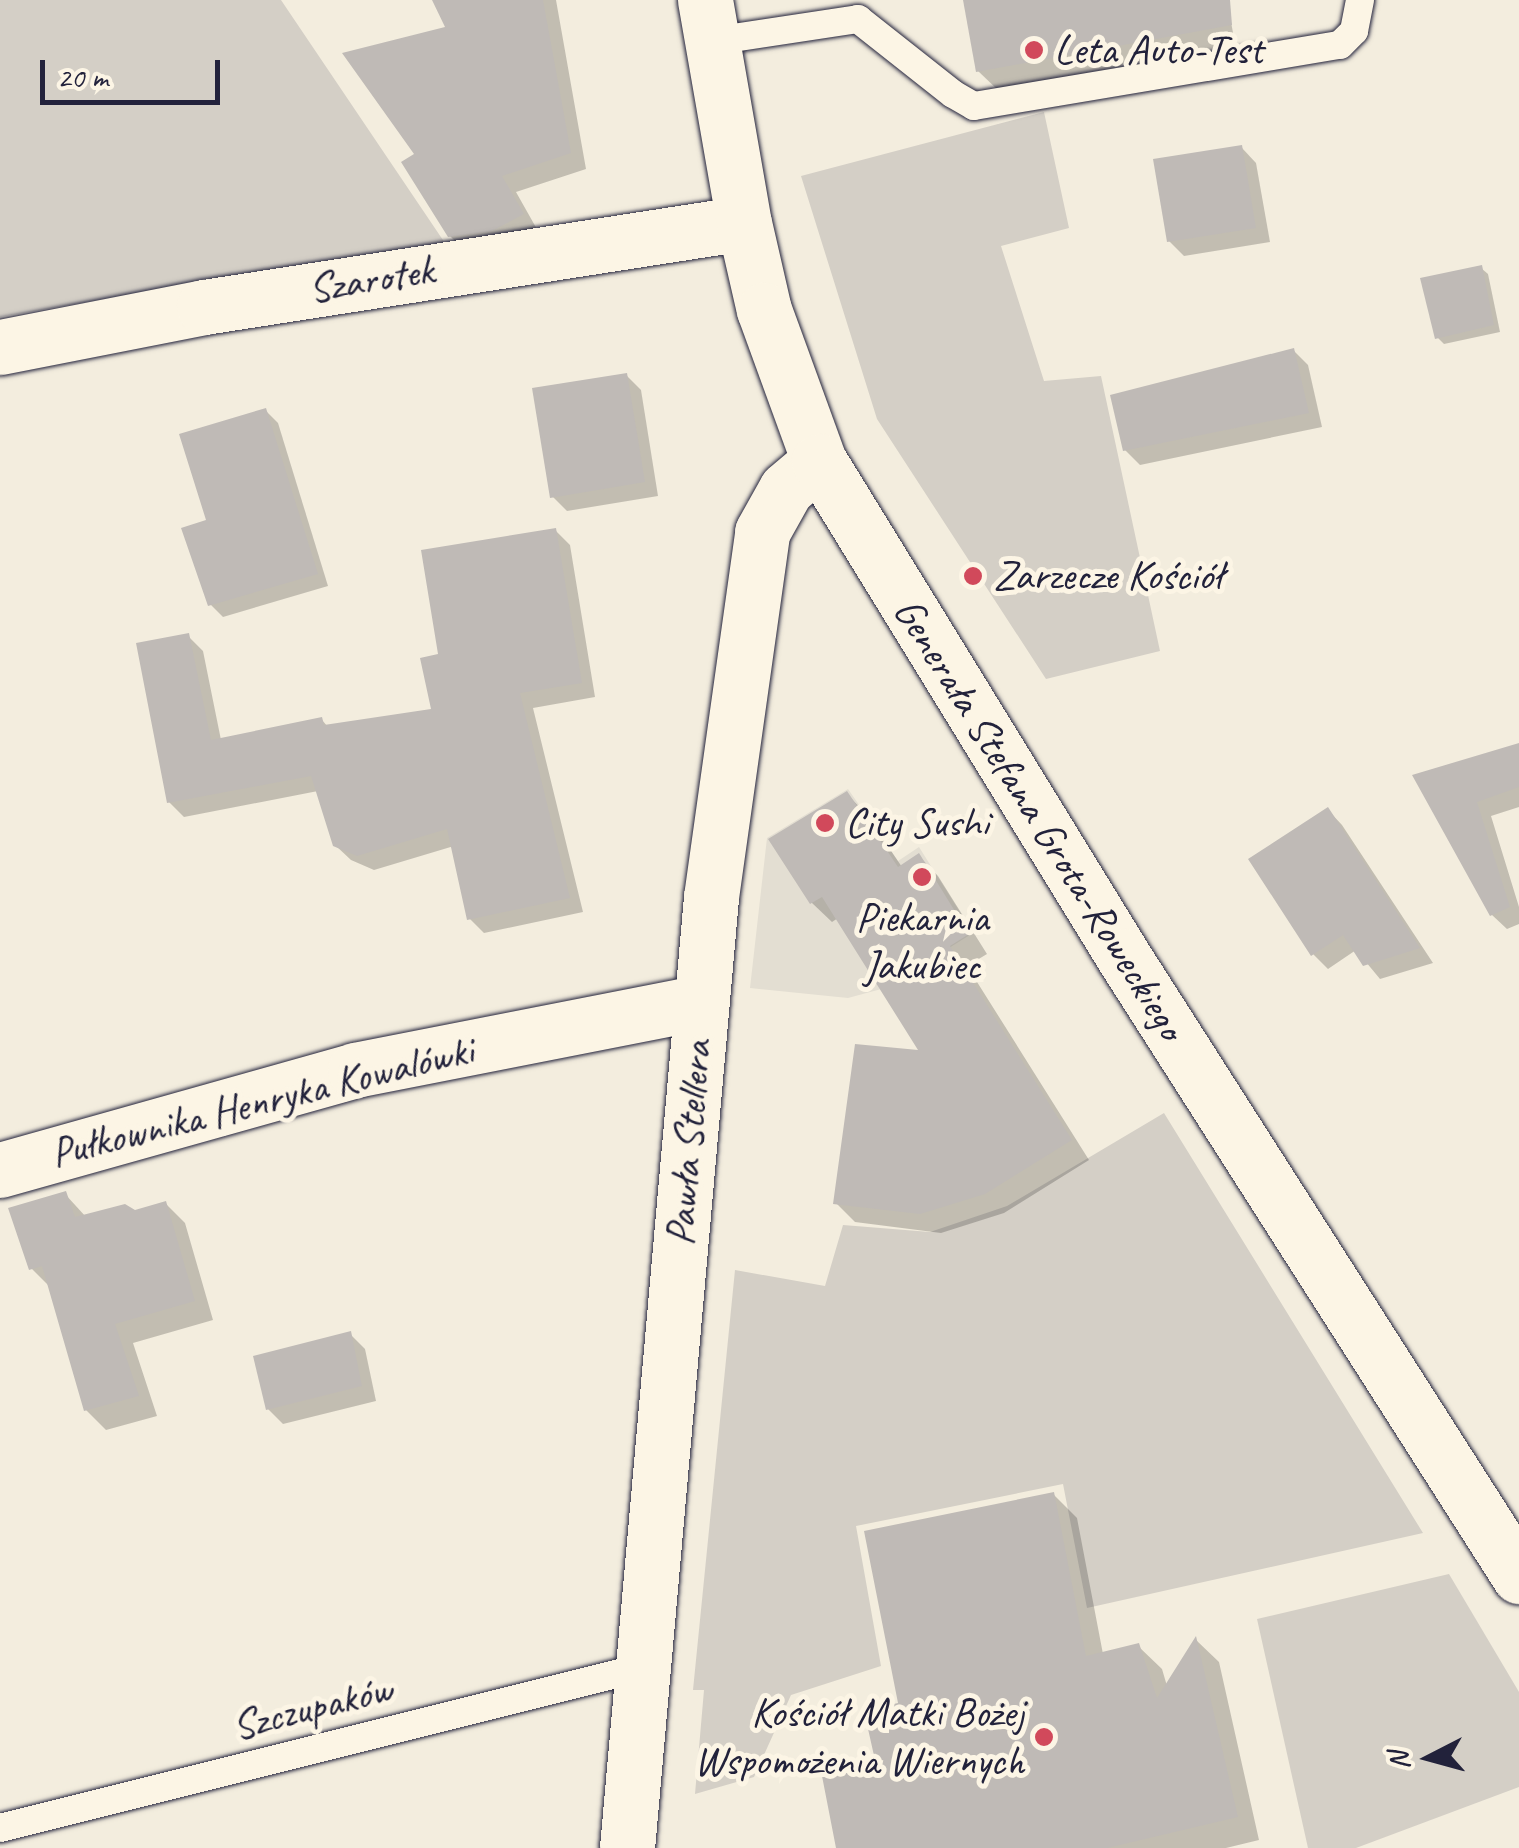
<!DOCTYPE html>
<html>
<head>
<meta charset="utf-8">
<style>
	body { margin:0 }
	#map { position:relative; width:1519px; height:1848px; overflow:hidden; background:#f3edde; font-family:Caveat,sans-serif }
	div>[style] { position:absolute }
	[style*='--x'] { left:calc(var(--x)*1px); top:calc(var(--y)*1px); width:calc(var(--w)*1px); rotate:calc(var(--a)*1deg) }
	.built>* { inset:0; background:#e3ded2 }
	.green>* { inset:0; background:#d4cfc6 }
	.shadow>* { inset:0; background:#0003 }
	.building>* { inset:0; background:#bfbab6 }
	.roads { filter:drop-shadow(0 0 2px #22223b) drop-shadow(0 0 2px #22223b) }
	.lane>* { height:28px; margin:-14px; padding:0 14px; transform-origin:14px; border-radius:14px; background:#fcf5e5 }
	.street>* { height:55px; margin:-27.5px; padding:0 27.5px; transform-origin:27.5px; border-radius:27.5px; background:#fcf5e5 }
	.secondary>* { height:55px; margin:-27.5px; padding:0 27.5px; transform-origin:27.5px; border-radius:27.5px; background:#fcf5e5 }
	.dots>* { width:28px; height:28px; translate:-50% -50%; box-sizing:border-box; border:5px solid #fcf5e5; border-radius:50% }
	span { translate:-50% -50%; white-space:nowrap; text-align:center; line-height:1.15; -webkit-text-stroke:10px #fcf5e5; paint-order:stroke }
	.poi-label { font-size:42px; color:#22223b }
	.left { translate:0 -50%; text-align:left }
	.right { translate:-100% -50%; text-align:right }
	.street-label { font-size:42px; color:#22223b }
	.north { position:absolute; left:1379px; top:1708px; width:100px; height:100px; -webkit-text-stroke:8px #fcf5e5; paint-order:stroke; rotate:264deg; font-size:28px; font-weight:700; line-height:40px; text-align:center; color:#22223b }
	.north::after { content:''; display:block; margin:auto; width:35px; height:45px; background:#22223b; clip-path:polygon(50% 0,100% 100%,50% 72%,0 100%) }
	.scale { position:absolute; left:40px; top:60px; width:180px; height:45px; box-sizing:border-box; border:5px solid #22223b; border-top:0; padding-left:12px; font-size:30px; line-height:35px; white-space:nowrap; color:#22223b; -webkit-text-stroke:8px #fcf5e5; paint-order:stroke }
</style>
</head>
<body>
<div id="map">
	<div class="built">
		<i style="clip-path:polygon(848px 789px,898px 861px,919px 847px,973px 933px,885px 988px,848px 998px,750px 988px,767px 838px)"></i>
	</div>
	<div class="green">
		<i style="clip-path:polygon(0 0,281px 0,451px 252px,149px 291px,0 317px)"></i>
		<i style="clip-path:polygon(1044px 112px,1069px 228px,1001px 246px,1044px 381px,1101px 376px,1160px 651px,1046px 679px,877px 419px,801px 176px)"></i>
		<i style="clip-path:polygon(1164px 1113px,1423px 1533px,1087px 1608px,1063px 1484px,856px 1526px,881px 1666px,791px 1695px,754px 1777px,695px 1794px,704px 1690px,693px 1690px,735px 1270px,825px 1286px,843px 1225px,930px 1232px,1007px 1206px)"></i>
		<i style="clip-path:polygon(1449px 1574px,1519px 1692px,1519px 1787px,1356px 1848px,1308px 1848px,1257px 1619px)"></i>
	</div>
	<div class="shadow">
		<i style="clip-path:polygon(443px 0,556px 0,586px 169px,516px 192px,538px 231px,466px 252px,450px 236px,448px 29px)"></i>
		<i style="clip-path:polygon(965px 0,1227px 0,1236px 49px,1000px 92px,978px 71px)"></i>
		<i style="clip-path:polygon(1242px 148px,1256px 163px,1270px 242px,1184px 256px,1169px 241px)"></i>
		<i style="clip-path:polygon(1481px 268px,1488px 274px,1500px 332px,1444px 344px,1437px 337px)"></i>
		<i style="clip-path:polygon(1293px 350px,1308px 365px,1322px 427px,1140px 465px,1125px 450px)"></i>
		<i style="clip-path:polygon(626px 375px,641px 390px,658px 496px,567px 511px,553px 497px)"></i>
		<i style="clip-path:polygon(265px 410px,278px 423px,328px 586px,223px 617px,211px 605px,209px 522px)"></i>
		<i style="clip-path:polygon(555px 530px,570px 545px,595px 697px,533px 708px,583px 912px,484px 933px,469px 918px,454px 846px,374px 870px,351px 860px,335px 845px,318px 791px,184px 817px,169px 802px,188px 636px,203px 651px,221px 740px,322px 720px,328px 727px,434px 711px,441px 656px)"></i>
		<i style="clip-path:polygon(1519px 746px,1519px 807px,1491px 816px,1519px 907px,1519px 924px,1507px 929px,1492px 915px,1416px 777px)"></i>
		<i style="clip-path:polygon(847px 794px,866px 814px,902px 867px,919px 856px,938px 876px,987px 954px,967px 966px,1089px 1160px,1004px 1213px,941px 1233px,855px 1222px,836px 1203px,923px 1053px,838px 918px,832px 922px,812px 903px,772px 840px)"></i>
		<i style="clip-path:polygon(1328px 810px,1342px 825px,1433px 963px,1380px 979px,1356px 950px,1328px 969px,1313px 954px)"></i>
		<i style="clip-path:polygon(65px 1194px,86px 1217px,134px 1212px,165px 1203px,185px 1223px,213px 1320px,133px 1343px,157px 1416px,106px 1430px,86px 1410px,52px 1289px,31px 1268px)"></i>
		<i style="clip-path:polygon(350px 1334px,365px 1349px,376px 1401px,283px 1424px,268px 1409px)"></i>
		<i style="clip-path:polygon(1054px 1495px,1077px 1518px,1103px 1654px,1138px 1646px,1162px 1669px,1167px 1686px,1196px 1640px,1219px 1662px,1259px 1840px,1226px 1848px,839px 1848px,880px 1771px,901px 1705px)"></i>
	</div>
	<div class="building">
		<i style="clip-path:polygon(432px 0,543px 0,571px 153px,502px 176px,524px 214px,492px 231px,448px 237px,401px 162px,414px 154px,342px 53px,445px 27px)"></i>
		<i style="clip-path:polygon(963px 0,1230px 0,1232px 25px,976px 72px)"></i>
		<i style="clip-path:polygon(1242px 145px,1256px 228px,1167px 242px,1153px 159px)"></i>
		<i style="clip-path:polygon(1482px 265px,1494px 325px,1435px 339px,1420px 278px)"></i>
		<i style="clip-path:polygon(1294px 348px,1309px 413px,1123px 451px,1110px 395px)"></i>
		<i style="clip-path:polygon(627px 373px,645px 482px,550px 498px,532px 388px)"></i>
		<i style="clip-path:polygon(266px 408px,318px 574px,208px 606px,181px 528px,206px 520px,179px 434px)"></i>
		<i style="clip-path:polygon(556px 528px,582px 683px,520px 693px,570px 898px,467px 920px,447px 829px,357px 856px,333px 846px,311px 776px,167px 803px,136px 643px,189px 633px,211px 740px,322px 717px,324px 725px,431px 709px,420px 658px,438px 654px,421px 550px)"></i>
		<i style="clip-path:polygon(1519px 743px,1519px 787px,1477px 802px,1510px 907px,1490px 916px,1412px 775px)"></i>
		<i style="clip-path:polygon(847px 791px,898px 867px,919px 853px,969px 934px,950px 946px,1072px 1140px,985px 1194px,920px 1214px,833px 1204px,855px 1044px,918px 1050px,822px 897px,810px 904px,768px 839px)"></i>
		<i style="clip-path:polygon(1328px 807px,1420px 948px,1363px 966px,1343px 935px,1311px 956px,1248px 859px)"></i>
		<i style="clip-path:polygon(66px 1191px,75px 1217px,125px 1204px,135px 1210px,166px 1201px,195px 1301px,115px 1324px,139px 1396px,84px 1411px,42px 1266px,29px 1270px,8px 1208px)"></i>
		<i style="clip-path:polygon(351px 1331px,362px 1386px,266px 1410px,253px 1356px)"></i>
		<i style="clip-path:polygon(1054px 1492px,1086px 1656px,1139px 1643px,1157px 1698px,1196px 1636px,1238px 1817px,1107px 1848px,836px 1848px,822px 1776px,877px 1769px,864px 1711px,898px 1703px,864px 1531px)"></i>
	</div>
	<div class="roads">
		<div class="lane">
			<i style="--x:713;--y:41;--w:147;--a:-8.6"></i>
			<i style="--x:858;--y:19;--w:121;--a:38.3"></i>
			<i style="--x:953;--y:94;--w:24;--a:30"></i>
			<i style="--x:974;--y:106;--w:371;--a:-9.5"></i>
			<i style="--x:1340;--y:45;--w:20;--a:-45"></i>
			<i style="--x:1354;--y:31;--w:32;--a:-79"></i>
			<i style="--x:0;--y:1828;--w:664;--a:-14.04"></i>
		</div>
		<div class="street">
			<i style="--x:0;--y:347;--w:208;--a:-11.1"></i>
			<i style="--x:204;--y:307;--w:546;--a:-8.84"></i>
			<i style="--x:0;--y:1170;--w:369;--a:-15.7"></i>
			<i style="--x:355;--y:1070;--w:353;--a:-11.1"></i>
			<i style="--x:627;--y:1848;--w:955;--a:-84.95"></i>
			<i style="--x:711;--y:897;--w:369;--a:-82"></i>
			<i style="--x:762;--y:532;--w:49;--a:-60.8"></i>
			<i style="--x:786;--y:489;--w:43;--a:-40.3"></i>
		</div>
		<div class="secondary">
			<i style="--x:705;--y:0;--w:226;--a:80.1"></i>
			<i style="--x:744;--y:223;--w:89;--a:77.1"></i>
			<i style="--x:764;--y:310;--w:161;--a:70"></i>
			<i style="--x:819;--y:461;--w:581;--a:58.44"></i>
			<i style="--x:1123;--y:956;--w:736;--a:57.43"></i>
		</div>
	</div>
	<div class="dots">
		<i style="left:1034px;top:50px;background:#d1495b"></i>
		<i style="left:973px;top:576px;background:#d1495b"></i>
		<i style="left:825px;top:823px;background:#d1495b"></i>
		<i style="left:922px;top:877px;background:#d1495b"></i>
		<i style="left:1044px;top:1737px;background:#d1495b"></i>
	</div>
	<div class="poi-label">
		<span class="left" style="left:1054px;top:50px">Leta Auto-Test</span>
		<span class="left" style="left:993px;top:576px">Zarzecze Kościół</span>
		<span class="left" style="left:845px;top:823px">City Sushi</span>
		<span style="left:922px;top:942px">Piekarnia<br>Jakubiec</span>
		<span class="right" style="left:1024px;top:1737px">Kościół Matki Bożej<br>Wspomożenia Wiernych</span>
	</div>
	<div class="street-label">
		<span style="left:371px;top:280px;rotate:-9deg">Szarotek</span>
		<span style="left:1039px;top:819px;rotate:58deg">Generała Stefana Grota-Roweckiego</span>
		<span style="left:262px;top:1102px;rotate:-14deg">Pułkownika Henryka Kowalówki</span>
		<span style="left:689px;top:1143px;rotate:-85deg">Pawła Stellera</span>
		<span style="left:312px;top:1708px;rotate:-14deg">Szczupaków</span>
	</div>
	<div class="north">N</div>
	<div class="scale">20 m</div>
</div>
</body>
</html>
